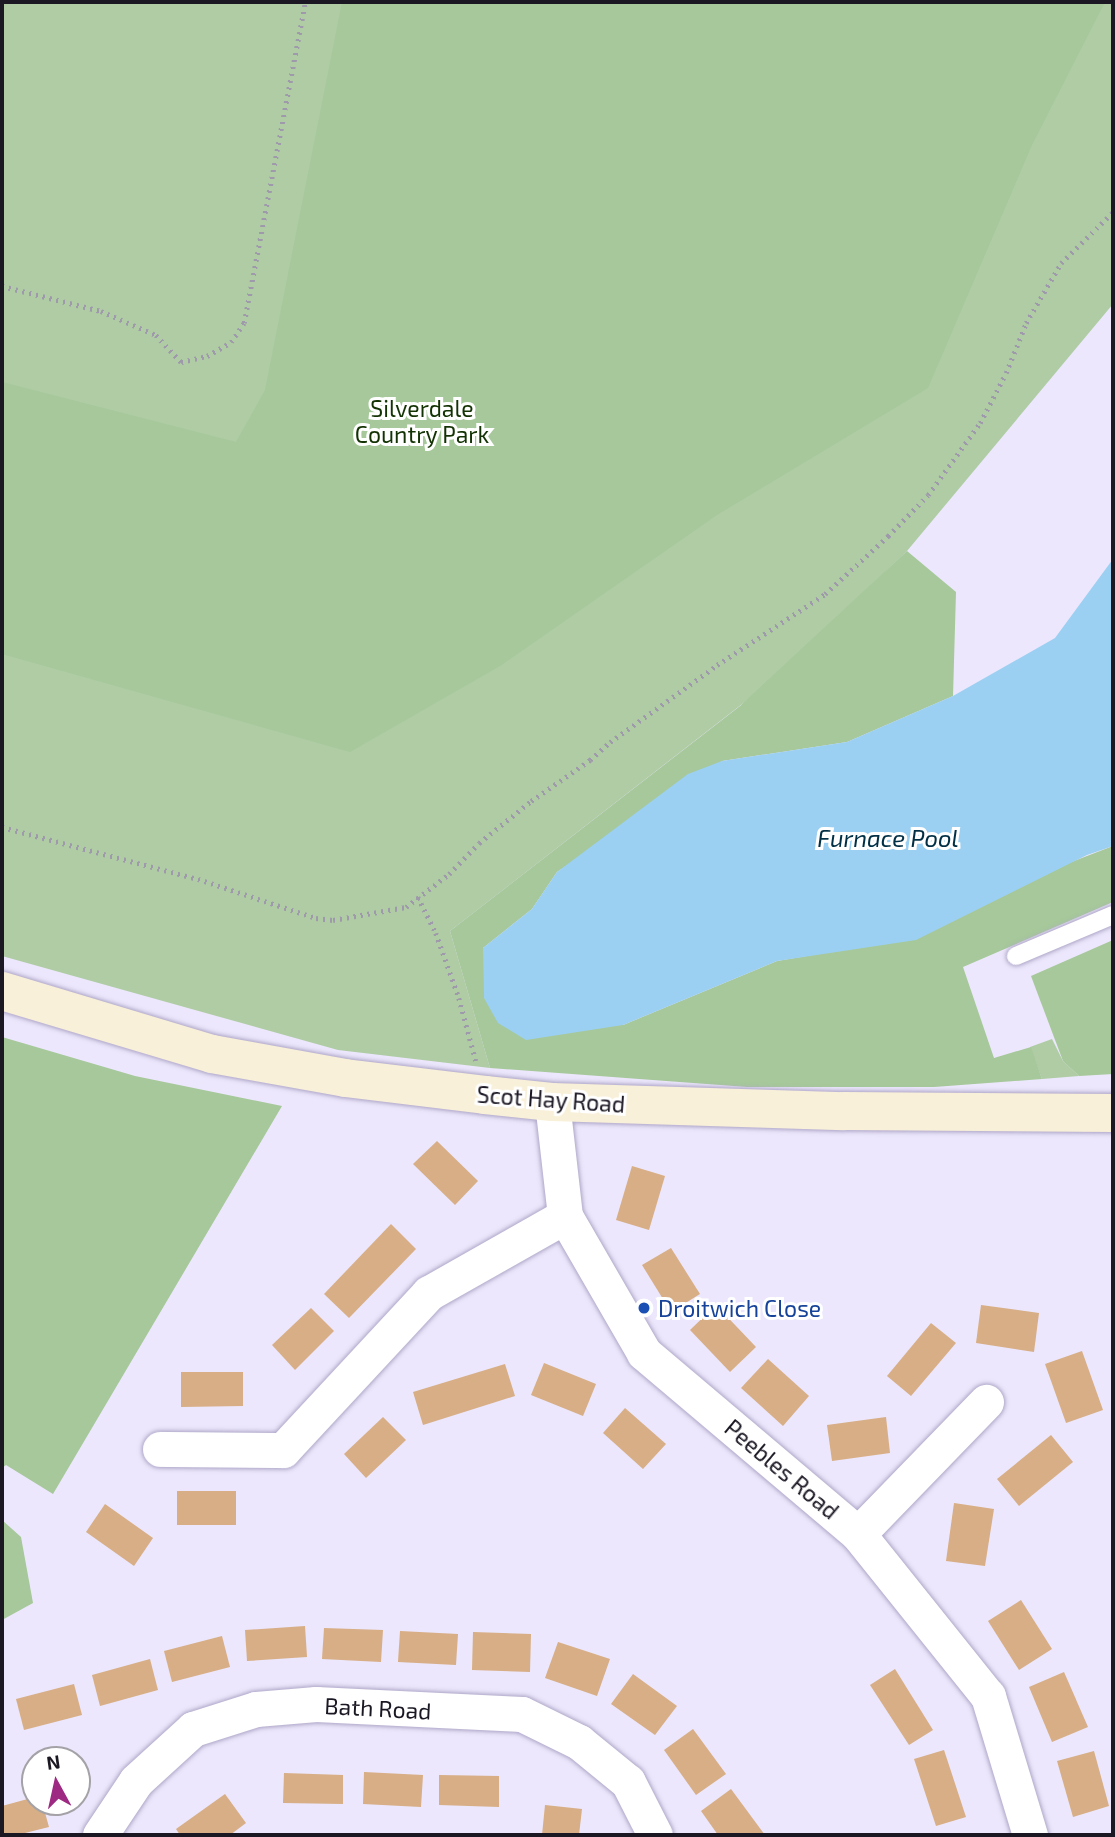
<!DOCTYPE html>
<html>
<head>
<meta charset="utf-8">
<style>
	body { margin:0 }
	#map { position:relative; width:1115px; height:1837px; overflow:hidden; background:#ece7fc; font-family:"Exo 2",sans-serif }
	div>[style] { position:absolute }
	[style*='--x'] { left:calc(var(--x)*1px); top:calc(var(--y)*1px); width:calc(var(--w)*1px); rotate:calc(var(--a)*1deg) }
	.green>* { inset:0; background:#afcca5 }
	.forest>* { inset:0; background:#a6c89a }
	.water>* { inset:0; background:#9bd0f2 }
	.building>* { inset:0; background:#d7ae85 }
	.path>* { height:4.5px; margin-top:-2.25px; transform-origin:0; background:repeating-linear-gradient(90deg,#9e99ab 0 2px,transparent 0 7px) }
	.roads { filter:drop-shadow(0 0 2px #afa7c8) drop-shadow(0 0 2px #afa7c8) }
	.lane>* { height:18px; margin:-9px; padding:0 9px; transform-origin:9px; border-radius:9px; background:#fff }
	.street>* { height:35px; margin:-17.5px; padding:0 17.5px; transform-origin:17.5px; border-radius:17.5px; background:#fff }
	.secondary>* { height:38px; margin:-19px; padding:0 19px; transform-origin:19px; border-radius:19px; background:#f8f0d9 }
	.dots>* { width:19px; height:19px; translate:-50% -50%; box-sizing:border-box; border:4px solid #fff; border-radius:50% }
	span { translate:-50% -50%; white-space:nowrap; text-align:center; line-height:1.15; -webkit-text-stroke:6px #fff; paint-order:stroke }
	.park-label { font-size:23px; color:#133304 }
	.street-label { font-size:23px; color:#1b1723 }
	.transit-label { font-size:23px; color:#164399 }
	.left { translate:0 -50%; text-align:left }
	.water-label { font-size:24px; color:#012f45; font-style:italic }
	.frame { position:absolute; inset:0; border:4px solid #1b1723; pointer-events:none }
	.north { position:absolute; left:21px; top:1746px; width:70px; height:70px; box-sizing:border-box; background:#fff; border:2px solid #a4a2a7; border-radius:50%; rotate:352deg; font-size:19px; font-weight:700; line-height:28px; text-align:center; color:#1b1723 }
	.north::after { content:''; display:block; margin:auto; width:24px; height:32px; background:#9e2983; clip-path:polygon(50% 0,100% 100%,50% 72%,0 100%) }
</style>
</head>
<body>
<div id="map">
	<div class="green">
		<i style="clip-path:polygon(2px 2px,1113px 2px,1113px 304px,907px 551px,764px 687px,450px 931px,490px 1068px,338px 1050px,2px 956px)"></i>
		<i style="clip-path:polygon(1052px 1039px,1063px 1061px,1079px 1076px,1042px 1079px,1030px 1047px)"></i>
	</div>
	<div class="forest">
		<i style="clip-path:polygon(342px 2px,1105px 2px,1032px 145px,928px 388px,717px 515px,500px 666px,350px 752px,2px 654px,2px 382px,236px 442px,265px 390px)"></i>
		<i style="clip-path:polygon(907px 551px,956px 592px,953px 696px,847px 742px,722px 761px,557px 872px,532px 909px,483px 948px,623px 1025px,777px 961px,842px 950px,1113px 846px,1113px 902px,963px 967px,994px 1058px,1031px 1047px,1042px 1079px,934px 1087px,747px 1087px,490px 1068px,450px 931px,740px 706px)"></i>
		<i style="clip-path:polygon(1113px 940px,1113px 1074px,1079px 1076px,1063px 1061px,1031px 976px)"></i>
		<i style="clip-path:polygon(2px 1037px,135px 1076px,282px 1106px,53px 1494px,6px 1465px,2px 1468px)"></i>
		<i style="clip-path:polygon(2px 1520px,21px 1537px,33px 1603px,2px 1620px)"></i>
	</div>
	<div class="water">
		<i style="clip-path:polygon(1113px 559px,1113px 846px,1087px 855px,916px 940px,777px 961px,623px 1025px,526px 1040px,498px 1023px,484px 998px,483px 948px,532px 909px,557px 872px,688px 774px,722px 761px,847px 742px,953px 696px,1055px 638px)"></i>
	</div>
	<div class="building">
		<i style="clip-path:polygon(437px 1141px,478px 1181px,455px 1205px,413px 1164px)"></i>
		<i style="clip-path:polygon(632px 1166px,665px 1176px,649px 1230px,616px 1220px)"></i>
		<i style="clip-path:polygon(391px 1224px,416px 1249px,349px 1318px,324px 1294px)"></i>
		<i style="clip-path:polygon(671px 1248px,700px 1294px,671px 1312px,642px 1265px)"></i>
		<i style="clip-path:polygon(716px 1305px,756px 1347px,730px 1372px,690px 1330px)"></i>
		<i style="clip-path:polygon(981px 1305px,1039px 1313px,1034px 1352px,976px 1343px)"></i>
		<i style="clip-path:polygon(311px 1308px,334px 1331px,295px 1370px,272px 1345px)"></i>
		<i style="clip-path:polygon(931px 1323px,956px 1343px,911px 1396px,887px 1376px)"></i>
		<i style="clip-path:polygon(1082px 1351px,1103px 1410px,1066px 1423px,1045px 1364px)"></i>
		<i style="clip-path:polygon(768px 1359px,809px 1396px,783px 1426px,741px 1388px)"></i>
		<i style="clip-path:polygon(544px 1363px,596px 1384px,583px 1416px,531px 1395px)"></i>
		<i style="clip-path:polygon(505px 1364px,515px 1396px,423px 1425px,413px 1392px)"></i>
		<i style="clip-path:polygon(181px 1372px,243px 1372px,243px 1406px,181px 1407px)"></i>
		<i style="clip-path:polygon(625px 1408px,666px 1444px,643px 1469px,603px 1433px)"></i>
		<i style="clip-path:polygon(383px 1417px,406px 1440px,366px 1478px,344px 1454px)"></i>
		<i style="clip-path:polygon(886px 1417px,890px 1453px,832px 1461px,827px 1425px)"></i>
		<i style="clip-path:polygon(1051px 1435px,1073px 1462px,1019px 1506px,997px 1479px)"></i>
		<i style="clip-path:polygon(177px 1491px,236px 1491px,236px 1525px,177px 1525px)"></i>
		<i style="clip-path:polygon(954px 1503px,994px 1509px,985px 1566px,946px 1561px)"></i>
		<i style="clip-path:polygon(105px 1504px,153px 1538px,134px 1566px,86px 1532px)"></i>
		<i style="clip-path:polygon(1021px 1600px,1052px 1649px,1019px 1670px,988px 1621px)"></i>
		<i style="clip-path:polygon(305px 1626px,307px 1657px,247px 1661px,245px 1630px)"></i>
		<i style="clip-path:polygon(324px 1628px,383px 1630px,381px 1662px,322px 1659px)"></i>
		<i style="clip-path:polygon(400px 1631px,458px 1634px,456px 1665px,398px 1662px)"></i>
		<i style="clip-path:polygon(473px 1632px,531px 1634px,530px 1672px,472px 1670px)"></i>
		<i style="clip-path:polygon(222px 1636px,230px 1667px,172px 1682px,164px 1651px)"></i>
		<i style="clip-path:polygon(558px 1642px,610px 1659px,597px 1696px,545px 1678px)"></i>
		<i style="clip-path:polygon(150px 1659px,158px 1690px,100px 1706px,92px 1675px)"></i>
		<i style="clip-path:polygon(895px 1669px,933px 1730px,909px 1745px,870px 1685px)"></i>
		<i style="clip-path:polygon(1064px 1672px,1088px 1727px,1052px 1742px,1029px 1687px)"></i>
		<i style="clip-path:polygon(633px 1674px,677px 1706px,655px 1735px,611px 1704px)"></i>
		<i style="clip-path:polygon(74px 1684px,82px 1715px,24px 1730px,16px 1699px)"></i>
		<i style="clip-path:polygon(693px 1729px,726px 1774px,696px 1795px,664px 1750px)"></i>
		<i style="clip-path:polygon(944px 1750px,966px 1817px,936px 1826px,914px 1759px)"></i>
		<i style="clip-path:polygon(1094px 1751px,1109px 1806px,1073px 1817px,1057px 1761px)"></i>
		<i style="clip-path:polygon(364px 1772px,423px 1775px,421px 1807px,363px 1804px)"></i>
		<i style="clip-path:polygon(284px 1773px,343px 1775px,343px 1804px,283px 1803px)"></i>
		<i style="clip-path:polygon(439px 1775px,499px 1776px,499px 1807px,439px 1805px)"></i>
		<i style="clip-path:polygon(731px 1789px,765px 1835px,718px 1835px,701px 1811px)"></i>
		<i style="clip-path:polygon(225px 1794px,246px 1823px,230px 1835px,180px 1835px,176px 1829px)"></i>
		<i style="clip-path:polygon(35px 1797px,35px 1802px,42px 1802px,49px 1827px,17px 1835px,2px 1835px,2px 1806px)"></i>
		<i style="clip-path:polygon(545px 1805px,582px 1809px,579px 1835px,542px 1835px)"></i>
	</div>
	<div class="path">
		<i style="--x:2;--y:286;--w:102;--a:14.2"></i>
		<i style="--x:101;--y:311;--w:60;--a:23.6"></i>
		<i style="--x:156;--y:335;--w:37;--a:47"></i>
		<i style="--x:181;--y:362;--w:27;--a:-13"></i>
		<i style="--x:207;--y:356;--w:28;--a:-30"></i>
		<i style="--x:231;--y:342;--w:23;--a:-56"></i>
		<i style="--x:244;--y:323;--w:327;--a:-79.2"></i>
		<i style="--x:2;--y:827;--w:203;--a:14.9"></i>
		<i style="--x:198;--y:879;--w:124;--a:18.3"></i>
		<i style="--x:316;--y:918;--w:17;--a:7"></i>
		<i style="--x:333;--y:920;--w:74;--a:-10.1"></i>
		<i style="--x:406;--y:907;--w:54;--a:-37.5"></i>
		<i style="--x:449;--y:874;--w:43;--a:-45.9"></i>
		<i style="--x:479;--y:843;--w:67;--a:-38.9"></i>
		<i style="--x:531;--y:801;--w:72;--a:-34.8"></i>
		<i style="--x:590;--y:760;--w:27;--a:-42"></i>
		<i style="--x:610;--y:742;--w:132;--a:-35.7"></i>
		<i style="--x:717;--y:665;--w:129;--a:-33.3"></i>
		<i style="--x:825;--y:594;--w:86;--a:-42.6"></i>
		<i style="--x:888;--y:536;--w:57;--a:-45.7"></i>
		<i style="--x:928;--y:495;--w:89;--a:-54.2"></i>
		<i style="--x:980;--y:423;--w:56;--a:-62.5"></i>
		<i style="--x:1006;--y:373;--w:54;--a:-68.2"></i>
		<i style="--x:1026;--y:323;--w:69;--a:-59.7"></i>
		<i style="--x:1061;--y:263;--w:73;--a:-44.4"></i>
		<i style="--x:418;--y:897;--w:40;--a:63.4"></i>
		<i style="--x:436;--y:933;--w:69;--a:70.5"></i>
		<i style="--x:459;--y:998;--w:65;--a:74.9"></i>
	</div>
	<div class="roads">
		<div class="lane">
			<i style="--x:1016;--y:956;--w:105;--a:-22.9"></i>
		</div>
		<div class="street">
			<i style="--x:552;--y:1102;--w:115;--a:83.5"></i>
			<i style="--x:565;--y:1216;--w:158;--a:60"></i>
			<i style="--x:644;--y:1353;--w:280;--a:40.2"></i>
			<i style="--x:858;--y:1534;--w:208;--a:51.3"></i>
			<i style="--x:988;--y:1696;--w:145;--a:73.2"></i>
			<i style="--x:160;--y:1449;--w:123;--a:0.5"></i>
			<i style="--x:283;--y:1450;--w:214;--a:-47.1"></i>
			<i style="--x:429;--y:1293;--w:156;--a:-29.5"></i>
			<i style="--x:858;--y:1534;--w:184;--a:-45.9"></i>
			<i style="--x:100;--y:1835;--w:65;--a:-56.3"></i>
			<i style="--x:136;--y:1781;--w:77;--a:-42.4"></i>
			<i style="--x:193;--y:1729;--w:66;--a:-17.6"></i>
			<i style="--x:256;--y:1709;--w:60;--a:-4.8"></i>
			<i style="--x:316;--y:1704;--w:206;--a:2.8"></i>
			<i style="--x:522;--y:1714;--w:64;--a:26.2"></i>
			<i style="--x:579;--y:1742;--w:63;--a:39.2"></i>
			<i style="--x:628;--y:1782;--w:59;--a:63"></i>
		</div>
		<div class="secondary">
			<i style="--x:2;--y:991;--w:219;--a:16.7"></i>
			<i style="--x:212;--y:1054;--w:135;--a:10.2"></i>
			<i style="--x:345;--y:1078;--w:141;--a:6.9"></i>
			<i style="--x:485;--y:1095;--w:67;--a:6"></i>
			<i style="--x:552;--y:1102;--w:292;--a:1.8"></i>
			<i style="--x:844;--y:1111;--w:269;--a:0.4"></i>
		</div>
	</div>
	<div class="dots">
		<i style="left:644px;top:1308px;background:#1a4fb4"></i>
	</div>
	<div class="park-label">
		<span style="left:422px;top:421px">Silverdale<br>Country Park</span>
	</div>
	<div class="street-label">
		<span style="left:551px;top:1099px;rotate:4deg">Scot Hay Road</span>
		<span style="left:782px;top:1469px;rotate:40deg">Peebles Road</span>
		<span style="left:378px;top:1708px;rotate:3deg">Bath Road</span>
	</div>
	<div class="transit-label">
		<span class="left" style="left:658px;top:1308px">Droitwich Close</span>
	</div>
	<div class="water-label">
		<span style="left:888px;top:838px">Furnace Pool</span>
	</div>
	<div class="frame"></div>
	<div class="north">N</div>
</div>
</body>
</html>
